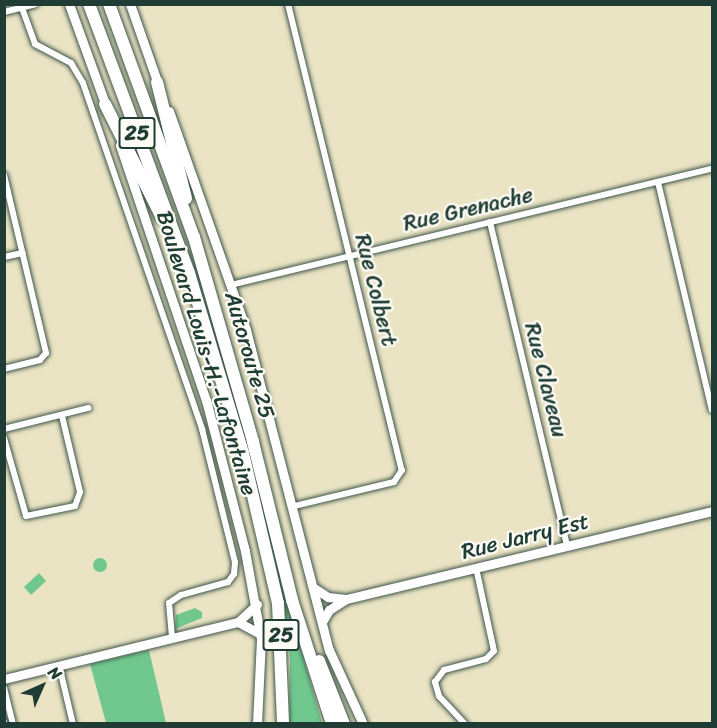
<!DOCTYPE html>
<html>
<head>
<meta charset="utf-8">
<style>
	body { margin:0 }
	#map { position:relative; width:717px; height:728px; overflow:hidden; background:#ebe4c4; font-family:Sriracha,sans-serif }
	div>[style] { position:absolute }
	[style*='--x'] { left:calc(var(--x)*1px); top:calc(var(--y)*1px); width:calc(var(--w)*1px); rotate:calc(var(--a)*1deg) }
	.green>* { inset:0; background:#71c88e }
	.round { border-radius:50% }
	.roads { filter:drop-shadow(0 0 2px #3e564a) drop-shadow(0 0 2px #3e564a) }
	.street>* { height:6px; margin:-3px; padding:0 3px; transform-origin:3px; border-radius:3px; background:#fff }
	.secondary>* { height:9px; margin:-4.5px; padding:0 4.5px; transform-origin:4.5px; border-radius:4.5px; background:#fff }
	.highway>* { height:12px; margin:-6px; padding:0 6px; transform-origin:6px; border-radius:6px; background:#fff }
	span { translate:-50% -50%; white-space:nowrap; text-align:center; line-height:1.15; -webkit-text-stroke:4.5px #fdfcf7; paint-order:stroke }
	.shield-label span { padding:2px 4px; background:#fdfcf7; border:2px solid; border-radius:4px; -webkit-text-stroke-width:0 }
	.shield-label { font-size:21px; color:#1f3d34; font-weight:700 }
	.street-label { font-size:22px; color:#1f3d34 }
	.frame { position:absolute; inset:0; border:6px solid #1f3d34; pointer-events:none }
	.north { position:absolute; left:12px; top:656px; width:60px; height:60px; -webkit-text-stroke:4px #fdfcf7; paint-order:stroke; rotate:45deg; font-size:16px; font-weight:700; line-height:24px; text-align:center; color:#1f3d34 }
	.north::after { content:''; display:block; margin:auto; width:21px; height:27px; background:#1f3d34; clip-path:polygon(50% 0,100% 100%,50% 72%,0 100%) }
</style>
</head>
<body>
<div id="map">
	<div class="green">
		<i class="round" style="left:93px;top:558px;width:14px;height:14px"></i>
		<i style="clip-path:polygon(39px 573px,46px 581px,31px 595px,24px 587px)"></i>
		<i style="clip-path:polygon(282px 585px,283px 585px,322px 723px,289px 723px,290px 659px)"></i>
		<i style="clip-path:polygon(195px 608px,202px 612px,202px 618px,175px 629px,176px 615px)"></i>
		<i style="clip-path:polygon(149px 650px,166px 723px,106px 723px,90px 664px)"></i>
	</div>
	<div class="roads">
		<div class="street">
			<i style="--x:288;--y:4;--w:480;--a:76.3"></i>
			<i style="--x:402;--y:470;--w:14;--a:124"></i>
			<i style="--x:394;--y:482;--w:103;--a:166.5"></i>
			<i style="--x:22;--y:8;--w:38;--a:70"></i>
			<i style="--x:35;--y:44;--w:41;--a:27.8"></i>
			<i style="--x:71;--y:63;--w:23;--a:59"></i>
			<i style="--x:83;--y:83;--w:366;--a:71"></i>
			<i style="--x:202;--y:429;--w:137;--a:76.1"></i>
			<i style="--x:235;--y:562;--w:12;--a:95"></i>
			<i style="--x:234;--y:574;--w:10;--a:127"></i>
			<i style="--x:228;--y:582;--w:49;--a:164.5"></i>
			<i style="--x:181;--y:595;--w:14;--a:146"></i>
			<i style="--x:169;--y:603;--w:35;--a:85"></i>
			<i style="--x:4;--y:12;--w:32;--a:-14"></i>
			<i style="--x:4;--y:175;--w:183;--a:76.7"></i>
			<i style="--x:46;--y:353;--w:9;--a:131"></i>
			<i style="--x:40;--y:360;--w:37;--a:166"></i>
			<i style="--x:658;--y:182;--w:234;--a:76.7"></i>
			<i style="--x:490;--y:222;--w:333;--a:76.6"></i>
			<i style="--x:4;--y:257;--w:19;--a:-12"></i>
			<i style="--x:231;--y:285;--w:495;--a:-13.6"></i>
			<i style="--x:4;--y:429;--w:87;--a:-14"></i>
			<i style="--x:4;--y:438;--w:81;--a:74.2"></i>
			<i style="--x:26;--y:516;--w:50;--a:-11.5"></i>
			<i style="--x:75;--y:506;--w:15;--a:-70"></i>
			<i style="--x:80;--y:492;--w:78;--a:-103.3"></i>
			<i style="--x:59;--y:665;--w:61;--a:76.7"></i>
			<i style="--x:4;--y:688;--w:37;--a:76"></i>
			<i style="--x:4;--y:722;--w:2;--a:63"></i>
			<i style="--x:465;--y:724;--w:38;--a:-133"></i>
			<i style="--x:439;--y:696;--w:15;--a:-106"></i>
			<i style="--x:435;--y:682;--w:15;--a:-53"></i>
			<i style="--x:444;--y:670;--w:43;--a:-14.7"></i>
			<i style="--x:486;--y:659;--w:11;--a:-45"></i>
			<i style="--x:494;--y:651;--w:85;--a:-102.2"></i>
		</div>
		<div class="secondary">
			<i style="--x:69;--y:4;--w:112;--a:70.1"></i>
			<i style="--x:130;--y:4;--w:88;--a:70.7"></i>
			<i style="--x:169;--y:111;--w:232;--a:70.6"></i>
			<i style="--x:246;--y:330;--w:331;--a:75.5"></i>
			<i style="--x:329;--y:650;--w:81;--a:65.3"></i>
			<i style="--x:120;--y:145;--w:269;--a:71.4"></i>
			<i style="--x:206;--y:400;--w:156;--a:75.5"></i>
			<i style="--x:245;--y:551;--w:89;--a:79.7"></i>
			<i style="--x:261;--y:639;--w:85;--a:92.7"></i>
			<i style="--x:314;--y:588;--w:17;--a:33"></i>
			<i style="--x:328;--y:597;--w:18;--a:6"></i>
			<i style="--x:238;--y:622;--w:26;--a:28"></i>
			<i style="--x:322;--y:622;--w:14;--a:-60"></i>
			<i style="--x:329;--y:610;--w:20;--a:-33"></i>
			<i style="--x:346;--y:599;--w:376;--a:-13.5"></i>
			<i style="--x:4;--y:679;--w:241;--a:-13.7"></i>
			<i style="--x:238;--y:622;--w:26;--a:-43"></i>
		</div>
		<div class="highway">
			<i style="--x:89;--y:4;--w:287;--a:69.6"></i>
			<i style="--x:189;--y:273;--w:188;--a:73.3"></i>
			<i style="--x:243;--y:453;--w:154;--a:76.9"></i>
			<i style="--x:278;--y:603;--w:121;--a:87.6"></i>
			<i style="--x:109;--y:4;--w:248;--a:70"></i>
			<i style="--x:194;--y:237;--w:213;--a:73.9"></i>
			<i style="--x:253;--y:442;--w:163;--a:76.1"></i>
			<i style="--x:292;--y:600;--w:130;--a:72.1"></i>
			<i style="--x:157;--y:82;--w:120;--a:76"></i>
			<i style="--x:105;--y:104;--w:127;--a:63.4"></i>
			<i style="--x:319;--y:661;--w:68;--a:68.4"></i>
		</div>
	</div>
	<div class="shield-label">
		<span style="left:137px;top:133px">25</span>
		<span style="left:281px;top:635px">25</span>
	</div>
	<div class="street-label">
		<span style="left:468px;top:209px;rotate:-13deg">Rue Grenache</span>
		<span style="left:376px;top:290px;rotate:76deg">Rue Colbert</span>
		<span style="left:207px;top:353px;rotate:73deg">Boulevard Louis-H.-Lafontaine</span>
		<span style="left:250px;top:355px;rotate:74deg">Autoroute 25</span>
		<span style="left:546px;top:380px;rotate:76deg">Rue Claveau</span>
		<span style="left:525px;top:536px;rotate:-14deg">Rue Jarry Est</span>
	</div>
	<div class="frame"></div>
	<div class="north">N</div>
</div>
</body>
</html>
